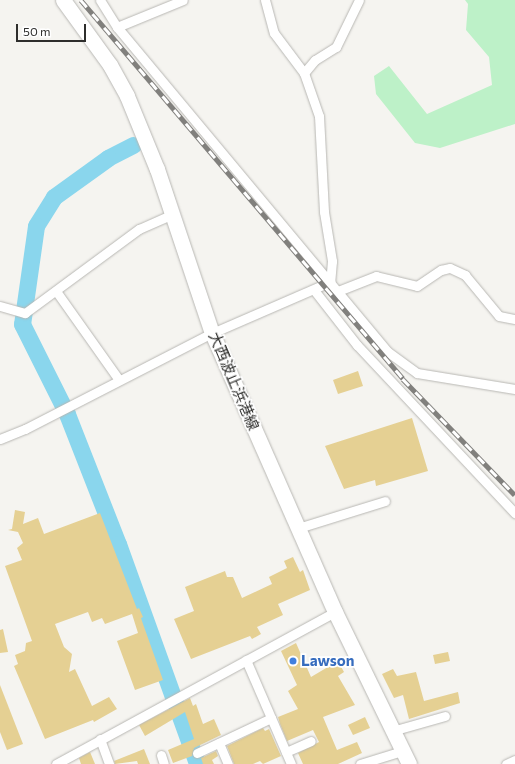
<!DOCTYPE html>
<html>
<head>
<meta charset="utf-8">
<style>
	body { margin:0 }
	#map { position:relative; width:515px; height:764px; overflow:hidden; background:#f5f4f0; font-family:Commissioner,"Noto Sans JP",sans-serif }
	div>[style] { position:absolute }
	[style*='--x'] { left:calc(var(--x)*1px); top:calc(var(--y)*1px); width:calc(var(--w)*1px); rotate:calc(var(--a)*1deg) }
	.green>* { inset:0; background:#bdf1c8 }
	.river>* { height:17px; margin:-8.5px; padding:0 8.5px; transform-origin:8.5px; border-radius:8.5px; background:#8ad6ed }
	.building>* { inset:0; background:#e5d093 }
	.roads { filter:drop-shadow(0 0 1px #b8b7b3) drop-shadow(0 0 1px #b8b7b3) }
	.minor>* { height:9px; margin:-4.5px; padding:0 4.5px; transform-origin:4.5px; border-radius:4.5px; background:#fff }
	.primary>* { height:15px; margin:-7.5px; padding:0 7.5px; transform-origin:7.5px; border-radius:7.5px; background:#fff }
	.rail>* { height:4.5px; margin-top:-2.25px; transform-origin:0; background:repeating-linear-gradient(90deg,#fff 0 9px,#81807d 0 18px); box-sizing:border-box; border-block:1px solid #81807d }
	.dots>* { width:11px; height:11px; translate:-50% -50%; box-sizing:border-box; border:2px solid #fff; border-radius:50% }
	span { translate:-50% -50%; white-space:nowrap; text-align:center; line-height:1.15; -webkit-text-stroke:3.5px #fff; paint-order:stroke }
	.street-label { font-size:15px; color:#2e2e2c }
	.shop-label { font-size:15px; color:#366cbe; font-weight:700 }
	.left { translate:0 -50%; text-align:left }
	.scale { position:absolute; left:16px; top:24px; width:70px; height:18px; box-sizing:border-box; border:2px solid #2e2e2c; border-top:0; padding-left:5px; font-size:12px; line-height:14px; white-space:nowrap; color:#2e2e2c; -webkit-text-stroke:3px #fff; paint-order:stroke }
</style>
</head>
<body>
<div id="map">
	<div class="green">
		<i style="clip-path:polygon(465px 0,515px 0,515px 124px,440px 148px,415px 143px,376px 94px,374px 76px,389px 66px,427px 114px,492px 85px,489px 57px,466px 30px,468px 4px)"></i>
	</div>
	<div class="river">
		<i style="--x:133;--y:145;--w:28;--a:153"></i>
		<i style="--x:108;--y:158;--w:67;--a:144.2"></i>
		<i style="--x:54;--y:197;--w:34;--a:122"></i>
		<i style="--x:36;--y:226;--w:99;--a:98.1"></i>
		<i style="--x:22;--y:324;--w:101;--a:63.4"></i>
		<i style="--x:67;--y:414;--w:140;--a:68.6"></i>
		<i style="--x:118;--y:544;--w:234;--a:70.2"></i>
	</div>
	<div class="building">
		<i style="clip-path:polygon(358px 371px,363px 386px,338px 394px,333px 380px)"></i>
		<i style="clip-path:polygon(412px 418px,428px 471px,376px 486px,375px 480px,344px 489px,325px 446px)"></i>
		<i style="clip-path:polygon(15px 510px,25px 512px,23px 524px,38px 518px,44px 534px,100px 513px,137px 609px,139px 608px,143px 617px,141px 618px,143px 624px,163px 680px,135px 690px,117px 641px,138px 633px,132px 614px,105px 624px,102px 618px,92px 622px,88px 612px,55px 624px,64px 647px,72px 654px,69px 672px,75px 669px,92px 706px,109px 697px,117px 709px,94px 722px,93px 720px,45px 739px,14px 666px,18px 664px,15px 655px,25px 651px,26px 643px,32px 641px,5px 566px,22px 560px,17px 548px,23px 543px,18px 532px,8px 530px,12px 529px)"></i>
		<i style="clip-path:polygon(293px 557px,300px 572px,303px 570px,310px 590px,278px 604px,283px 615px,257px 627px,261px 634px,252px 639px,250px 636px,191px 659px,174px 619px,194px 611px,185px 587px,225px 571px,227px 577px,233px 577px,242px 598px,272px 584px,269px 577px,287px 568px,284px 561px)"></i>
		<i style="clip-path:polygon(3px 629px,8px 652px,0 653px,0 630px)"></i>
		<i style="clip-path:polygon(296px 643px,311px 677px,338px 661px,344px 672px,338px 676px,355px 705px,323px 717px,337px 750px,357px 742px,362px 753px,338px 764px,303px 764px,298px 753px,319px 742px,313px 730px,287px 741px,280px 724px,278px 717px,298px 709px,288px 691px,297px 685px,281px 651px)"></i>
		<i style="clip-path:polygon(448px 652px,450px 661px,435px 664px,433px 655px)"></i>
		<i style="clip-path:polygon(393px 669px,397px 676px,416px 672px,424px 701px,458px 692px,460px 703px,409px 719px,403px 695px,394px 698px,382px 674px)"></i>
		<i style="clip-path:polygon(0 685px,23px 744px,7px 750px,0 732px)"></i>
		<i style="clip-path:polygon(190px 698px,193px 706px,196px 704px,203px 724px,214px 719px,221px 735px,194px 748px,192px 756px,173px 763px,168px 750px,194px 739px,185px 712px,145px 736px,139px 725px)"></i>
		<i style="clip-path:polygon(365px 717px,370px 728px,353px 735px,348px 725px)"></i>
		<i style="clip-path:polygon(263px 728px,265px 731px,269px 729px,281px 756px,263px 764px,260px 761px,253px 764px,234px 764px,227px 746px)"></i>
		<i style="clip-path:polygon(144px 749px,150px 764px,138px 764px,137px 761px,115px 764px,114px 761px)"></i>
		<i style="clip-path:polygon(216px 751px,218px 756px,212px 760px,214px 764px,203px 764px,201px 758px)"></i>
		<i style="clip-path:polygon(90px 752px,95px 764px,81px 764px,79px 758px)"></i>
	</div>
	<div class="roads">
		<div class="minor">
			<i style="--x:100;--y:0;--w:32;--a:58"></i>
			<i style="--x:117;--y:27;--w:423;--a:50.2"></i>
			<i style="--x:388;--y:352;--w:36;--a:36"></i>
			<i style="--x:417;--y:373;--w:99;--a:9.3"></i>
			<i style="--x:265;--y:0;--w:34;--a:75"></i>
			<i style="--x:274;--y:33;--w:50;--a:53.1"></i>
			<i style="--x:304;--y:73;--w:46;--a:70.8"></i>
			<i style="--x:319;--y:116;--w:96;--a:87"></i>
			<i style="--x:324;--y:212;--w:50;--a:80.7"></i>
			<i style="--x:332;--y:261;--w:21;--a:95"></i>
			<i style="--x:117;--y:27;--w:71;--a:-22.2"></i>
			<i style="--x:304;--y:73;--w:17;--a:-50"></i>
			<i style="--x:315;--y:60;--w:25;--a:-32"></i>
			<i style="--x:336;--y:47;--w:52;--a:-63.9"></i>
			<i style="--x:314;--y:290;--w:70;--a:52"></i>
			<i style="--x:357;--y:345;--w:231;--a:46.8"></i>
			<i style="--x:56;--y:291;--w:109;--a:54.7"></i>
			<i style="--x:338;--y:291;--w:41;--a:-21.5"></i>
			<i style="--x:376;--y:276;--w:42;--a:13.7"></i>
			<i style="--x:417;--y:286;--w:29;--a:-34"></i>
			<i style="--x:441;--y:270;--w:9;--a:-13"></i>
			<i style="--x:450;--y:268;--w:17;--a:25"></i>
			<i style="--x:465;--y:275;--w:53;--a:50.3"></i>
			<i style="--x:499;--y:316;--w:16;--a:11"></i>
			<i style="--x:0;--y:306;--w:26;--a:16"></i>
			<i style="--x:25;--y:313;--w:142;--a:-36.4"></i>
			<i style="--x:139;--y:229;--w:35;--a:-24"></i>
			<i style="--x:0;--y:439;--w:27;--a:-22"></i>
			<i style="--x:25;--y:429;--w:210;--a:-27.2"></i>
			<i style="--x:212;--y:333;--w:129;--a:-23.4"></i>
			<i style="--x:298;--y:528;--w:91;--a:-17.2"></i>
			<i style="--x:246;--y:660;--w:113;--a:66.6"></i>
			<i style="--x:392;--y:731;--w:55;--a:-15.8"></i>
			<i style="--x:100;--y:739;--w:27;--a:70"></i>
			<i style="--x:219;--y:743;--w:23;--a:67"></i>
			<i style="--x:286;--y:752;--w:27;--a:-24"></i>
			<i style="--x:197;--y:753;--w:82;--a:-25.3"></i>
			<i style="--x:161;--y:755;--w:9;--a:72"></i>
			<i style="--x:56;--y:764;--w:318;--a:-28.6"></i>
			<i style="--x:360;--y:764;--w:44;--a:-17.2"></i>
			<i style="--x:506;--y:764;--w:10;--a:-24"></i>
		</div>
		<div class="primary">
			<i style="--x:63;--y:0;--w:80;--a:54.1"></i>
			<i style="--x:110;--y:65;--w:35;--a:61"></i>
			<i style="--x:127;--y:96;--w:79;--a:67.7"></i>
			<i style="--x:157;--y:169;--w:173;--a:71.5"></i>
			<i style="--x:212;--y:333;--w:305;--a:66.2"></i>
			<i style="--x:335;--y:612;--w:169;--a:64"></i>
		</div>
	</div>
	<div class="rail">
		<i style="--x:81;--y:0;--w:497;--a:49.6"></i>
		<i style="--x:403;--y:379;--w:161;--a:46"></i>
	</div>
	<div class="dots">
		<i style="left:293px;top:661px;background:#3f7fe0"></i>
	</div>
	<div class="street-label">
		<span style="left:234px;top:381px;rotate:67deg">大西波止浜港線</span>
	</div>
	<div class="shop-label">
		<span class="left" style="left:301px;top:661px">Lawson</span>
	</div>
	<div class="scale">50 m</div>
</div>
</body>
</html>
